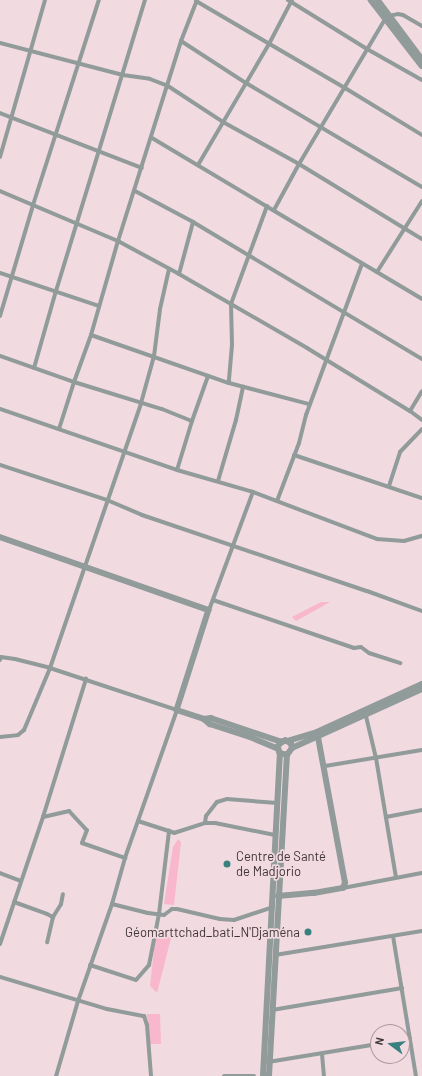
<!DOCTYPE html>
<html>
<head>
<meta charset="utf-8">
<style>
	body { margin:0 }
	#map { position:relative; width:422px; height:1076px; overflow:hidden; background:#f2dae1; font-family:Barlow,sans-serif }
	div>[style] { position:absolute }
	[style*='--x'] { left:calc(var(--x)*1px); top:calc(var(--y)*1px); width:calc(var(--w)*1px); rotate:calc(var(--a)*1deg) }
	.green>* { inset:0; background:#f8b7cc }
	.minor>* { height:4px; margin:-2px; padding:0 2px; transform-origin:2px; border-radius:2px; background:#909b9a }
	.tertiary>* { height:5.5px; margin:-2.75px; padding:0 2.75px; transform-origin:2.75px; border-radius:2.75px; background:#909b9a }
	.dots>* { width:11px; height:11px; translate:-50% -50%; box-sizing:border-box; border:2px solid #f2dae1; border-radius:50% }
	span { translate:-50% -50%; white-space:nowrap; text-align:center; line-height:1.15; -webkit-text-stroke:3.5px #f2dae1; paint-order:stroke }
	.poi-label { font-size:13px; color:#403639 }
	.left { translate:0 -50%; text-align:left }
	.right { translate:-100% -50%; text-align:right }
	.north { position:absolute; left:370px; top:1024px; width:40px; height:40px; box-sizing:border-box; background:#f2dae1; border:1px solid #ab989e; border-radius:50%; rotate:285deg; font-size:11px; font-weight:700; line-height:16px; text-align:center; color:#403639 }
	.north::after { content:''; display:block; margin:auto; width:14px; height:18px; background:#39817e; clip-path:polygon(50% 0,100% 100%,50% 72%,0 100%) }
</style>
</head>
<body>
<div id="map">
	<div class="green">
		<i style="clip-path:polygon(321px 602px,330px 602px,296px 621px,292px 617px)"></i>
		<i style="clip-path:polygon(178px 839px,181px 842px,174px 905px,164px 904px,173px 847px)"></i>
		<i style="clip-path:polygon(156px 933px,171px 938px,157px 993px,150px 986px)"></i>
		<i style="clip-path:polygon(147px 1014px,160px 1014px,161px 1044px,150px 1044px)"></i>
	</div>
	<div class="minor">
		<i style="--x:288;--y:0;--w:93;--a:31.8"></i>
		<i style="--x:367;--y:49;--w:63;--a:29.4"></i>
		<i style="--x:196;--y:1;--w:173;--a:30.3"></i>
		<i style="--x:345;--y:88;--w:90;--a:31.4"></i>
		<i style="--x:181;--y:41;--w:77;--a:32.9"></i>
		<i style="--x:246;--y:83;--w:204;--a:30.6"></i>
		<i style="--x:0;--y:43;--w:127;--a:14.6"></i>
		<i style="--x:123;--y:75;--w:27;--a:8"></i>
		<i style="--x:150;--y:79;--w:19;--a:21"></i>
		<i style="--x:168;--y:86;--w:66;--a:33.2"></i>
		<i style="--x:223;--y:122;--w:87;--a:28.9"></i>
		<i style="--x:299;--y:164;--w:144;--a:31.4"></i>
		<i style="--x:0;--y:113;--w:152;--a:21.2"></i>
		<i style="--x:152;--y:138;--w:314;--a:30.8"></i>
		<i style="--x:0;--y:157;--w:163;--a:-74"></i>
		<i style="--x:198;--y:165;--w:140;--a:-59.6"></i>
		<i style="--x:269;--y:44;--w:50;--a:-62.4"></i>
		<i style="--x:0;--y:191;--w:128;--a:23"></i>
		<i style="--x:118;--y:241;--w:69;--a:28.4"></i>
		<i style="--x:179;--y:274;--w:148;--a:30"></i>
		<i style="--x:307;--y:348;--w:121;--a:31.5"></i>
		<i style="--x:410;--y:411;--w:15;--a:37"></i>
		<i style="--x:135;--y:191;--w:66;--a:28.1"></i>
		<i style="--x:193;--y:222;--w:267;--a:30.9"></i>
		<i style="--x:267;--y:206;--w:104;--a:110.2"></i>
		<i style="--x:231;--y:304;--w:41;--a:88.6"></i>
		<i style="--x:232;--y:345;--w:38;--a:95"></i>
		<i style="--x:229;--y:383;--w:83;--a:14.7"></i>
		<i style="--x:274;--y:210;--w:52;--a:-61.5"></i>
		<i style="--x:299;--y:164;--w:169;--a:-59.3"></i>
		<i style="--x:385;--y:19;--w:4;--a:-45"></i>
		<i style="--x:388;--y:16;--w:10;--a:-11"></i>
		<i style="--x:398;--y:14;--w:5;--a:11"></i>
		<i style="--x:403;--y:15;--w:22;--a:30"></i>
		<i style="--x:377;--y:272;--w:84;--a:-57.6"></i>
		<i style="--x:0;--y:273;--w:104;--a:18.4"></i>
		<i style="--x:179;--y:274;--w:54;--a:-74.9"></i>
		<i style="--x:0;--y:316;--w:116;--a:-73.4"></i>
		<i style="--x:33;--y:205;--w:215;--a:-72.2"></i>
		<i style="--x:91;--y:335;--w:146;--a:19.2"></i>
		<i style="--x:0;--y:356;--w:78;--a:19.4"></i>
		<i style="--x:74;--y:382;--w:92;--a:17.1"></i>
		<i style="--x:162;--y:409;--w:32;--a:22"></i>
		<i style="--x:192;--y:421;--w:51;--a:107"></i>
		<i style="--x:34;--y:368;--w:80;--a:-74.1"></i>
		<i style="--x:56;--y:291;--w:304;--a:-73"></i>
		<i style="--x:0;--y:409;--w:187;--a:19"></i>
		<i style="--x:177;--y:470;--w:79;--a:16.1"></i>
		<i style="--x:253;--y:492;--w:133;--a:20.8"></i>
		<i style="--x:377;--y:539;--w:27;--a:4"></i>
		<i style="--x:404;--y:541;--w:19;--a:-16"></i>
		<i style="--x:410;--y:411;--w:23;--a:-59"></i>
		<i style="--x:192;--y:421;--w:48;--a:-70.4"></i>
		<i style="--x:59;--y:429;--w:49;--a:-72.3"></i>
		<i style="--x:74;--y:382;--w:50;--a:-70.1"></i>
		<i style="--x:91;--y:335;--w:98;--a:-74"></i>
		<i style="--x:118;--y:241;--w:210;--a:-72.5"></i>
		<i style="--x:181;--y:41;--w:44;--a:-68.7"></i>
		<i style="--x:294;--y:455;--w:135;--a:18.6"></i>
		<i style="--x:0;--y:465;--w:113;--a:18.1"></i>
		<i style="--x:107;--y:500;--w:38;--a:23"></i>
		<i style="--x:142;--y:515;--w:237;--a:18.7"></i>
		<i style="--x:367;--y:591;--w:59;--a:20"></i>
		<i style="--x:218;--y:481;--w:64;--a:-73.6"></i>
		<i style="--x:236;--y:420;--w:34;--a:-78"></i>
		<i style="--x:389;--y:486;--w:36;--a:-72"></i>
		<i style="--x:400;--y:452;--w:32;--a:-46"></i>
		<i style="--x:277;--y:501;--w:62;--a:-69.2"></i>
		<i style="--x:299;--y:443;--w:29;--a:-76"></i>
		<i style="--x:306;--y:415;--w:161;--a:-69.7"></i>
		<i style="--x:213;--y:600;--w:149;--a:18.8"></i>
		<i style="--x:354;--y:648;--w:7;--a:-8"></i>
		<i style="--x:361;--y:647;--w:10;--a:37"></i>
		<i style="--x:369;--y:653;--w:33;--a:18"></i>
		<i style="--x:209;--y:610;--w:126;--a:-69.6"></i>
		<i style="--x:0;--y:660;--w:3;--a:-72"></i>
		<i style="--x:1;--y:657;--w:14;--a:8"></i>
		<i style="--x:15;--y:659;--w:36;--a:14"></i>
		<i style="--x:50;--y:668;--w:134;--a:18.3"></i>
		<i style="--x:177;--y:710;--w:157;--a:109.4"></i>
		<i style="--x:125;--y:858;--w:48;--a:105.8"></i>
		<i style="--x:112;--y:904;--w:103;--a:109.3"></i>
		<i style="--x:78;--y:1001;--w:78;--a:106.3"></i>
		<i style="--x:365;--y:712;--w:47;--a:76.6"></i>
		<i style="--x:376;--y:758;--w:121;--a:80.5"></i>
		<i style="--x:0;--y:737;--w:18;--a:-6"></i>
		<i style="--x:18;--y:735;--w:8;--a:-40"></i>
		<i style="--x:24;--y:730;--w:67;--a:-67.2"></i>
		<i style="--x:50;--y:668;--w:280;--a:-71"></i>
		<i style="--x:141;--y:403;--w:49;--a:-74.5"></i>
		<i style="--x:154;--y:356;--w:47;--a:-82.7"></i>
		<i style="--x:160;--y:309;--w:41;--a:-77.3"></i>
		<i style="--x:325;--y:766;--w:98;--a:-9.4"></i>
		<i style="--x:43;--y:817;--w:27;--a:-13"></i>
		<i style="--x:69;--y:811;--w:26;--a:47"></i>
		<i style="--x:87;--y:830;--w:14;--a:111"></i>
		<i style="--x:82;--y:843;--w:46;--a:19.2"></i>
		<i style="--x:386;--y:817;--w:37;--a:-11"></i>
		<i style="--x:138;--y:821;--w:38;--a:18"></i>
		<i style="--x:174;--y:833;--w:33;--a:-18"></i>
		<i style="--x:205;--y:823;--w:10;--a:0"></i>
		<i style="--x:215;--y:823;--w:61;--a:11.3"></i>
		<i style="--x:205;--y:823;--w:7;--a:-82"></i>
		<i style="--x:206;--y:816;--w:18;--a:-52"></i>
		<i style="--x:217;--y:802;--w:10;--a:-17"></i>
		<i style="--x:227;--y:799;--w:50;--a:4.6"></i>
		<i style="--x:0;--y:873;--w:22;--a:21"></i>
		<i style="--x:343;--y:888;--w:80;--a:-10.8"></i>
		<i style="--x:14;--y:902;--w:35;--a:20"></i>
		<i style="--x:47;--y:914;--w:7;--a:27"></i>
		<i style="--x:53;--y:917;--w:26;--a:103"></i>
		<i style="--x:112;--y:904;--w:37;--a:14"></i>
		<i style="--x:148;--y:913;--w:16;--a:7"></i>
		<i style="--x:164;--y:915;--w:10;--a:-37"></i>
		<i style="--x:172;--y:909;--w:5;--a:0"></i>
		<i style="--x:177;--y:909;--w:44;--a:13.1"></i>
		<i style="--x:220;--y:919;--w:14;--a:4"></i>
		<i style="--x:234;--y:920;--w:41;--a:-18.4"></i>
		<i style="--x:53;--y:917;--w:15;--a:-58"></i>
		<i style="--x:61;--y:904;--w:10;--a:-79"></i>
		<i style="--x:393;--y:936;--w:142;--a:80.7"></i>
		<i style="--x:0;--y:944;--w:134;--a:-71.3"></i>
		<i style="--x:43;--y:817;--w:145;--a:-72.7"></i>
		<i style="--x:275;--y:955;--w:149;--a:-9.3"></i>
		<i style="--x:90;--y:965;--w:48;--a:18.1"></i>
		<i style="--x:136;--y:980;--w:20;--a:-49"></i>
		<i style="--x:149;--y:965;--w:52;--a:-78.9"></i>
		<i style="--x:159;--y:914;--w:84;--a:-83.1"></i>
		<i style="--x:0;--y:977;--w:112;--a:16.7"></i>
		<i style="--x:107;--y:1009;--w:38;--a:11"></i>
		<i style="--x:144;--y:1016;--w:9;--a:72"></i>
		<i style="--x:147;--y:1025;--w:51;--a:85.5"></i>
		<i style="--x:272;--y:1010;--w:132;--a:-9.6"></i>
		<i style="--x:402;--y:1040;--w:8;--a:-14"></i>
		<i style="--x:322;--y:1054;--w:22;--a:85"></i>
		<i style="--x:268;--y:1062;--w:111;--a:-9.3"></i>
		<i style="--x:224;--y:1076;--w:30;--a:0"></i>
	</div>
	<div class="tertiary">
		<i style="--x:371;--y:0;--w:83;--a:52.3"></i>
		<i style="--x:378;--y:0;--w:74;--a:53.3"></i>
		<i style="--x:0;--y:537;--w:221;--a:19.3"></i>
		<i style="--x:209;--y:610;--w:105;--a:107.7"></i>
		<i style="--x:177;--y:710;--w:28;--a:18"></i>
		<i style="--x:204;--y:719;--w:8;--a:40"></i>
		<i style="--x:210;--y:724;--w:40;--a:18"></i>
		<i style="--x:248;--y:736;--w:33;--a:23"></i>
		<i style="--x:204;--y:719;--w:7;--a:-8"></i>
		<i style="--x:211;--y:718;--w:75;--a:18.7"></i>
		<i style="--x:288;--y:741;--w:30;--a:-17"></i>
		<i style="--x:317;--y:732;--w:115;--a:-24.6"></i>
		<i style="--x:292;--y:748;--w:4;--a:-104"></i>
		<i style="--x:291;--y:744;--w:6;--a:-149"></i>
		<i style="--x:286;--y:741;--w:4;--a:166"></i>
		<i style="--x:282;--y:742;--w:6;--a:129"></i>
		<i style="--x:278;--y:747;--w:6;--a:72"></i>
		<i style="--x:280;--y:753;--w:7;--a:16"></i>
		<i style="--x:287;--y:755;--w:9;--a:-54"></i>
		<i style="--x:292;--y:748;--w:143;--a:-24.4"></i>
		<i style="--x:278;--y:896;--w:36;--a:-5"></i>
		<i style="--x:314;--y:893;--w:29;--a:-10"></i>
		<i style="--x:343;--y:888;--w:5;--a:-68"></i>
		<i style="--x:345;--y:883;--w:148;--a:-100.5"></i>
		<i style="--x:263;--y:1076;--w:323;--a:-87"></i>
		<i style="--x:269;--y:1076;--w:322;--a:-86.8"></i>
	</div>
	<div class="dots">
		<i style="left:227px;top:864px;background:#39817e"></i>
		<i style="left:308px;top:932px;background:#39817e"></i>
	</div>
	<div class="poi-label">
		<span class="left" style="left:236px;top:864px">Centre de Santé<br>de Madjorio</span>
		<span class="right" style="left:300px;top:932px">Géomarttchad_bati_N'Djaména</span>
	</div>
	<div class="north">N</div>
</div>
</body>
</html>
